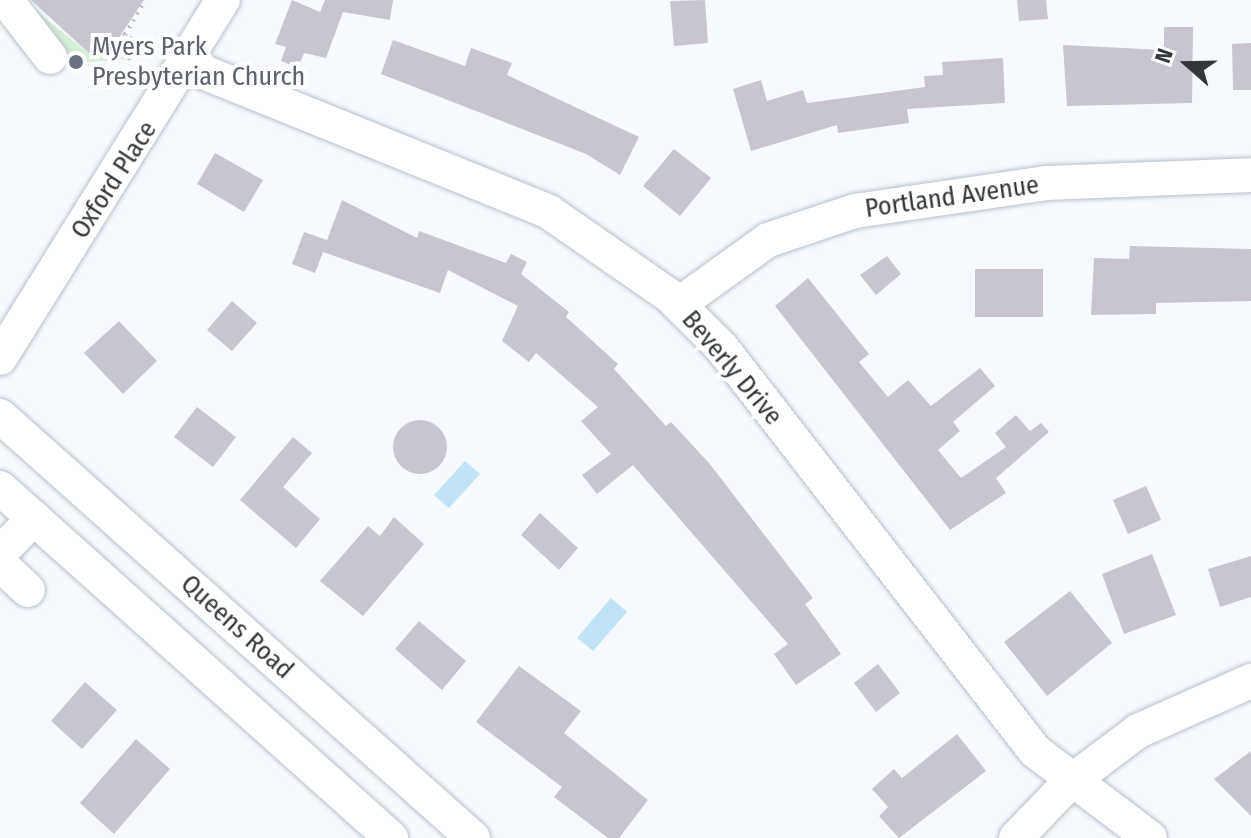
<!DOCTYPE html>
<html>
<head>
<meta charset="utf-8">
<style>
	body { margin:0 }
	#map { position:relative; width:1251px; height:838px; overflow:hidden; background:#f6fafe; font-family:"Fira Sans Condensed",sans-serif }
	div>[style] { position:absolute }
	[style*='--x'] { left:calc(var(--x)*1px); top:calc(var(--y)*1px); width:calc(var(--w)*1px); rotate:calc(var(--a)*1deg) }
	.green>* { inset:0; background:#d5eed6 }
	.water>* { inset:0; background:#c2e2f5 }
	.building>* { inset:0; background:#c8c5d1 }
	.round { border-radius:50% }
	.path>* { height:4px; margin-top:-2px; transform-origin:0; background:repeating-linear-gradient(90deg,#bbbfc2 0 2px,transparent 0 8px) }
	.roads { filter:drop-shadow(0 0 2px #b6c0c9) drop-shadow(0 0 2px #b6c0c9) }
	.minor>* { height:34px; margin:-17px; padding:0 17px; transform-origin:17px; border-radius:17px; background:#fff }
	.dots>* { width:22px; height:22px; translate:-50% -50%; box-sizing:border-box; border:4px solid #fff; border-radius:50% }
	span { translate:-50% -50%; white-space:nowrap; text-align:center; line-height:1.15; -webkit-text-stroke:8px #fff; paint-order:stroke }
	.worship-label { font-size:26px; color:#5b616d }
	.left { translate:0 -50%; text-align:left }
	.street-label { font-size:26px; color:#33373a }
	.north { position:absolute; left:1147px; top:24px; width:80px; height:80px; -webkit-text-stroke:6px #fff; paint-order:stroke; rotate:290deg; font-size:22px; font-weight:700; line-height:32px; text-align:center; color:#33373a }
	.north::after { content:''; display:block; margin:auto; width:28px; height:36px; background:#33373a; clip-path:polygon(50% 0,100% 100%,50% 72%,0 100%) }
</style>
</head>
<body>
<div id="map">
	<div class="green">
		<i style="clip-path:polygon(23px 0,92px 56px,119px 38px,132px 48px,125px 59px,76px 63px)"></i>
	</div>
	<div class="water">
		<i style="clip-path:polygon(465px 461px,480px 474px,449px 508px,434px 495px)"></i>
		<i style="clip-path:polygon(611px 598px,627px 612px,593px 651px,577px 638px)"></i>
	</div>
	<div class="building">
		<i style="clip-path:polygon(31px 0,144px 0,114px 45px,92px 56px)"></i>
		<i style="clip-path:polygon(292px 0,320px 12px,325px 0,393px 0,390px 20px,343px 12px,326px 58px,304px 53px,298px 68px,281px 61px,286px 47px,275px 44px)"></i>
		<i style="clip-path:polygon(705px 0,708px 43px,674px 46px,670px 1px)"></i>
		<i style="clip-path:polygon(1017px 0,1046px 0,1048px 19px,1019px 21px)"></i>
		<i style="clip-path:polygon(1164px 27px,1193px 27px,1192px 103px,1067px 106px,1063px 45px,1164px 50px)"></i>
		<i style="clip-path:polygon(393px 40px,465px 66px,471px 48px,512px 63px,507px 75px,639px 137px,620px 175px,586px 154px,381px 74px)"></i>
		<i style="clip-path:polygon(1251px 43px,1251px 90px,1233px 90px,1232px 44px)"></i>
		<i style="clip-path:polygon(1003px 58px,1005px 103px,907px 109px,909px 123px,838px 133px,837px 125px,751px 151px,733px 89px,761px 80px,767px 101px,803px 90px,807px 103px,925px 87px,924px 76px,943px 75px,942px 62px)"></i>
		<i style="clip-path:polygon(674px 149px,711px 178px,680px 216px,643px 186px)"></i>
		<i style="clip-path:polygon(215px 153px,263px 180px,244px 212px,197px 184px)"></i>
		<i style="clip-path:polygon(342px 200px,417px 238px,419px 231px,506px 263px,511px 254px,527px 262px,521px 274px,569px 312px,566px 317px,618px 364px,614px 369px,666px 426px,671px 422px,709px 463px,813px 598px,805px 604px,841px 654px,796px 685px,774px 654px,788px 644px,633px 465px,597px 494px,582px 475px,611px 454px,581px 421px,598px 407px,536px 353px,529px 362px,502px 341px,518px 306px,448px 270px,440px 293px,323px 252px,315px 273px,292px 264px,304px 232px,327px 240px)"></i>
		<i style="clip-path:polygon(1130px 246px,1251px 249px,1251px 301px,1156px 303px,1156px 314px,1091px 315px,1094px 258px,1129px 259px)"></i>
		<i style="clip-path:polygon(887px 256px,901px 274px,876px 295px,860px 275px)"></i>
		<i style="clip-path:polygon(975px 269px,1043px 269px,1043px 317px,975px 317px)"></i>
		<i style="clip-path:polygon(808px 278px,869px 354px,859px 362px,888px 397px,908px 380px,931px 406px,980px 368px,995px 386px,953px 422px,960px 431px,938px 450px,961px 478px,1006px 447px,995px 433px,1016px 415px,1030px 431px,1041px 423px,1049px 432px,996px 478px,1006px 493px,950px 530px,775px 306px)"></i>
		<i style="clip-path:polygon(232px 301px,257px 323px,232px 351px,207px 330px)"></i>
		<i style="clip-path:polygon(119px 321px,157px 361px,123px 394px,84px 353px)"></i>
		<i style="clip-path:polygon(197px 407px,236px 437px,213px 467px,174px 437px)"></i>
		<i class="round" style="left:393px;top:420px;width:54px;height:54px"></i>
		<i style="clip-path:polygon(293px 437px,312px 453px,283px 487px,320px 519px,296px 548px,240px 500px)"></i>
		<i style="clip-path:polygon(1146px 486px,1161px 520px,1128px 534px,1113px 500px)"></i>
		<i style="clip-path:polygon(540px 513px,578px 548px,559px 570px,521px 535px)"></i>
		<i style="clip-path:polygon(394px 517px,424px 544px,363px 616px,320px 581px,368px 526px,380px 536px)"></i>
		<i style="clip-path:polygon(1152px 554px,1176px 615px,1124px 634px,1102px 574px)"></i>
		<i style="clip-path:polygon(1251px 556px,1251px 597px,1220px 607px,1208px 569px)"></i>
		<i style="clip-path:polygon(1070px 591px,1112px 643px,1047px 696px,1004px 642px)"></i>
		<i style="clip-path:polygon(419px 621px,466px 661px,442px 690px,395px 649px)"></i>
		<i style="clip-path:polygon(878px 664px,900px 693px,876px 712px,854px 683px)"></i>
		<i style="clip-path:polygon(519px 666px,581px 711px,564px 733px,648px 800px,619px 838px,608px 838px,554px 797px,562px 787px,476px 722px)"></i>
		<i style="clip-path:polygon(85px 682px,117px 710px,82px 749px,51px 721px)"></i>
		<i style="clip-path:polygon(957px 734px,986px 771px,899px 838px,879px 816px,888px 807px,872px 789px,894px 769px,902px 778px)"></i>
		<i style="clip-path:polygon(136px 739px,170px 769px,114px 834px,80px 803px)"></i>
		<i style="clip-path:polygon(1251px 751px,1251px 816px,1214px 779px)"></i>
	</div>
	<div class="path">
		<i style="--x:123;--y:33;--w:37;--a:36"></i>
		<i style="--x:125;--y:35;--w:40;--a:-60.3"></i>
		<i style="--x:128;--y:60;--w:18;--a:-56"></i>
	</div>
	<div class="roads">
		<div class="minor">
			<i style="--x:6;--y:0;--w:72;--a:52.3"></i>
			<i style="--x:186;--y:65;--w:392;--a:22"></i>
			<i style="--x:549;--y:212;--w:147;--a:34.8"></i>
			<i style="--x:670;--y:296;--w:74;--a:45"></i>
			<i style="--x:722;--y:348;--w:510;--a:52.16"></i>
			<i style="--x:1035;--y:751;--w:144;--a:37.1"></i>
			<i style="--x:679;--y:304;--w:110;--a:-35.7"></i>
			<i style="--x:768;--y:240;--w:92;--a:-18.4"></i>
			<i style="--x:855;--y:211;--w:193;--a:-8.3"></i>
			<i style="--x:1046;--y:183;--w:205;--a:-2.2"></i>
			<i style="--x:0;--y:358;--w:422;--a:-58.1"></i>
			<i style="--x:0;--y:416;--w:634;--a:41.74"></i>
			<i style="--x:0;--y:488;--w:525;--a:41.83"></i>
			<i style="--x:0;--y:553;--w:49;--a:-45.8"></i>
			<i style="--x:0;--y:564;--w:38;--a:43"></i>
			<i style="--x:1016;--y:838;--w:76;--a:-46.1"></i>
			<i style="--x:1069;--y:783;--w:86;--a:-37"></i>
			<i style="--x:1138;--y:731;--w:124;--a:-23.9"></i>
		</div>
	</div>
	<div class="dots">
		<i style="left:76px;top:62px;background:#6b7280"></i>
	</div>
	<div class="worship-label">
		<span class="left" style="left:92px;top:62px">Myers Park<br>Presbyterian Church</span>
	</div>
	<div class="street-label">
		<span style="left:114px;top:180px;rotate:-57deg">Oxford Place</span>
		<span style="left:952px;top:197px;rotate:-8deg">Portland Avenue</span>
		<span style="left:732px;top:368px;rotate:50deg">Beverly Drive</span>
		<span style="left:237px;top:627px;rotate:42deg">Queens Road</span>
	</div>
	<div class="north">N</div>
</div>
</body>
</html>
